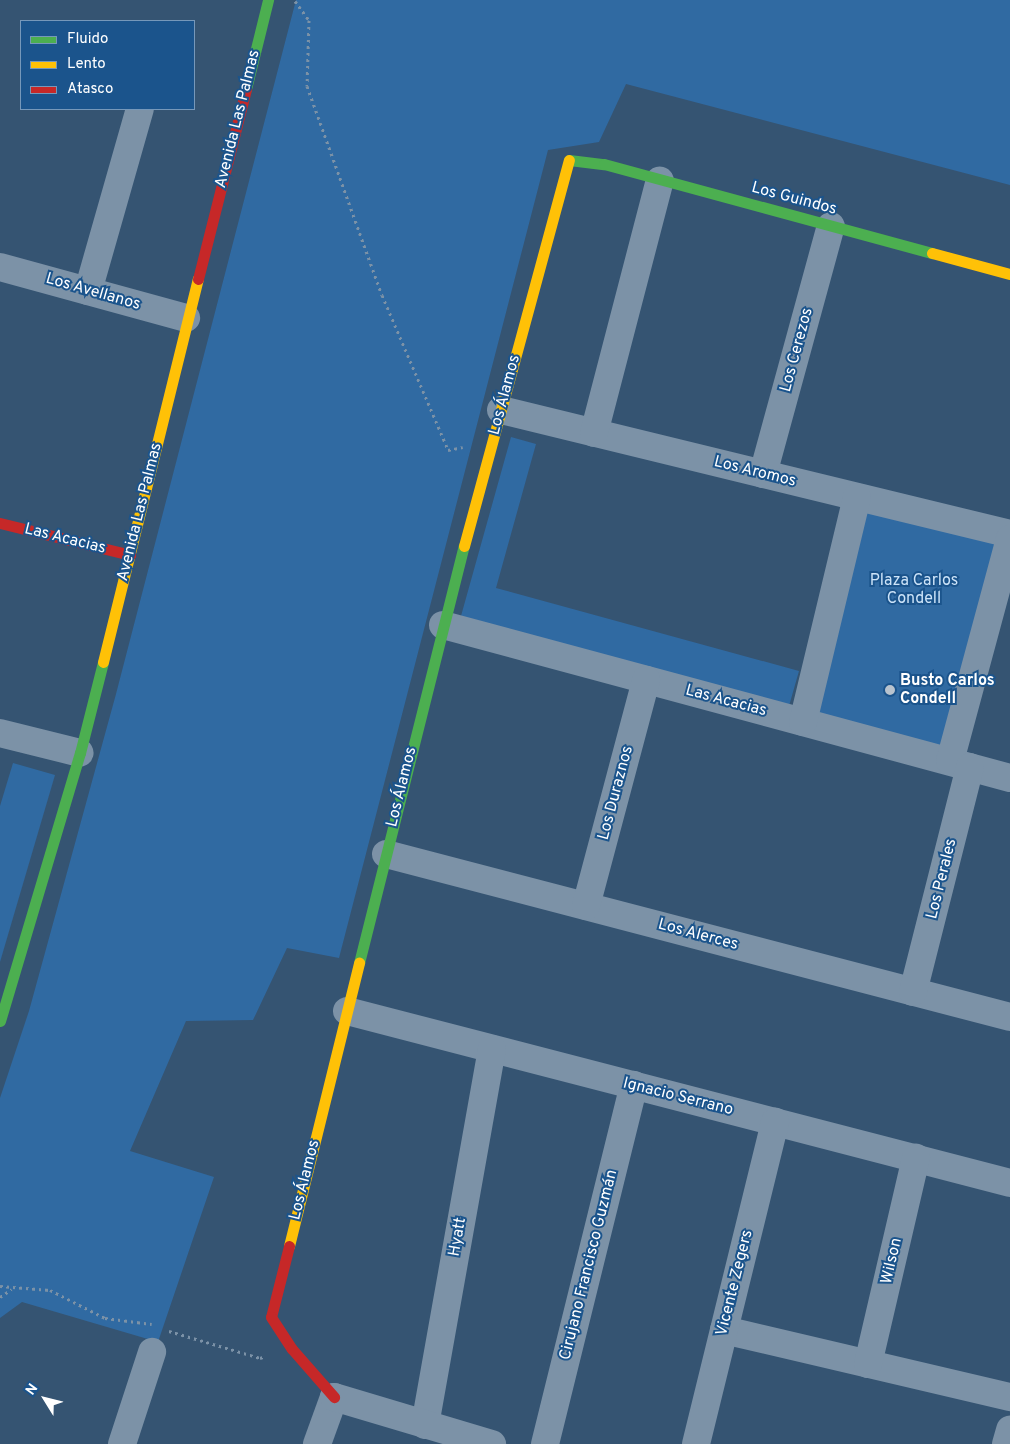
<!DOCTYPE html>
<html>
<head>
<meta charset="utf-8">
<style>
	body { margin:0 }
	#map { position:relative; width:1010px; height:1444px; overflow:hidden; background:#355472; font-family:Overpass,sans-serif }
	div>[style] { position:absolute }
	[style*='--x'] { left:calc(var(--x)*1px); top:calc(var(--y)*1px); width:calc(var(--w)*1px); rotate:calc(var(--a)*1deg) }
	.green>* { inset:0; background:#306aa2 }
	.path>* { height:3px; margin-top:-1.5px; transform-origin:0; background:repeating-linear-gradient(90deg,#7c92a7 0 2.5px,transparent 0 6.5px) }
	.street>* { height:28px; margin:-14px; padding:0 14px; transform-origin:14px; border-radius:14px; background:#7c92a7 }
	.fast>* { height:11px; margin:-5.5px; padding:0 5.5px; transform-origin:5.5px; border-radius:5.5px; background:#4caf50 }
	.slow>* { height:11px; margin:-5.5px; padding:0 5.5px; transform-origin:5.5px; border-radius:5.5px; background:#ffc107 }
	.jam>* { height:11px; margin:-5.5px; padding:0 5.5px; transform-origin:5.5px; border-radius:5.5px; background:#c62828 }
	.dots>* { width:14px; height:14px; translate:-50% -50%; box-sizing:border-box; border:2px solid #1b548c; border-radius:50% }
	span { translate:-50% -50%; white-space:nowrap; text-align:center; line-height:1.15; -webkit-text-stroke:4px #1b548c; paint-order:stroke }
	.street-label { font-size:16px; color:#fff }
	.park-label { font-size:16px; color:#cde4f9 }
	.poi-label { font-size:16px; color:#fff; font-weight:700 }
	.left { translate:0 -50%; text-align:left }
	.legend { position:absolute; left:20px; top:20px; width:175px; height:90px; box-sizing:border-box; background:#1b548c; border:1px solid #7698ba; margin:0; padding:6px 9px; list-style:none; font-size:15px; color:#fff }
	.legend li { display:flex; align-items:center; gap:10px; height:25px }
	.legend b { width:25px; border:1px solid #7698ba }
	.north { position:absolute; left:20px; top:1374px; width:50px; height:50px; -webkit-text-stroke:4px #1b548c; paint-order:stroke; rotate:306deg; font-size:14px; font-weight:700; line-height:20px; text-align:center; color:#fff }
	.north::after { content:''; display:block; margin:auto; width:18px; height:22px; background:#fff; clip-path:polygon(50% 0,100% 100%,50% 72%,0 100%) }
</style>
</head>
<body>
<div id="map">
	<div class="green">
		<i style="clip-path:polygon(296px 0,1010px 0,1010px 185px,626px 84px,599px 142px,548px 150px,339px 958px,287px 948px,253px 1020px,186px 1021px,130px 1151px,214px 1177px,158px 1342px,22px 1302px,0 1318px,0 1098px,29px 1011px,116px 694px)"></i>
		<i style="clip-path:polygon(511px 437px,536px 444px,496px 588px,799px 671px,789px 706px,461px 616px)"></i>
		<i style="clip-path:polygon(863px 504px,1000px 538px,944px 756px,811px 719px)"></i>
		<i style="clip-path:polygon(13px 763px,55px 775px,0 962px,0 806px)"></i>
	</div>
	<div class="path">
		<i style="--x:295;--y:1;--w:24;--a:54"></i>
		<i style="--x:309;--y:20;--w:66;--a:91.7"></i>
		<i style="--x:307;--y:86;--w:222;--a:70.3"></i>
		<i style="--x:382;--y:295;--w:168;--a:66.9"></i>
		<i style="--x:448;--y:450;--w:15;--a:-11"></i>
		<i style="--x:0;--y:1286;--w:50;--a:4.6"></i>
		<i style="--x:50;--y:1290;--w:62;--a:27"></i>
		<i style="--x:105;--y:1318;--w:47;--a:7.3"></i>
		<i style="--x:0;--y:1297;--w:14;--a:-34"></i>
		<i style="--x:169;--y:1331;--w:95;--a:16.5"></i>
		<i style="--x:260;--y:1358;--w:6;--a:-18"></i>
	</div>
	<div class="street">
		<i style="--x:0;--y:267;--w:193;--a:15.3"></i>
		<i style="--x:88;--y:291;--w:189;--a:-74.1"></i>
		<i style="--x:501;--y:410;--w:524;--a:13.69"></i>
		<i style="--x:594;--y:433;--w:261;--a:-75.4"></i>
		<i style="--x:763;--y:474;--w:257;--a:-74.7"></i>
		<i style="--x:443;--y:625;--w:587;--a:15.1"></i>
		<i style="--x:803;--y:722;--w:231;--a:-76.5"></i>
		<i style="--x:0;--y:733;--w:82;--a:14"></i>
		<i style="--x:950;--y:761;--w:230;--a:-74.9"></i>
		<i style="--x:386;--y:854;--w:645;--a:14.64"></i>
		<i style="--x:586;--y:906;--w:234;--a:-75.1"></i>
		<i style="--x:913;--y:992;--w:232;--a:-75.8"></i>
		<i style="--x:347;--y:1011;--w:685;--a:14.54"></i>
		<i style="--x:724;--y:1330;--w:294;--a:13.2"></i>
		<i style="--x:868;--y:1364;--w:212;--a:-76.9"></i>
		<i style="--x:425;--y:1425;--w:382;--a:-79.9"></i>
		<i style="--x:122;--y:1444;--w:97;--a:-71.9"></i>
		<i style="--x:317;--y:1444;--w:50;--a:-70.1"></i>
		<i style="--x:334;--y:1397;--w:165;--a:16.6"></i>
		<i style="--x:545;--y:1444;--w:370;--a:-76.1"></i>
		<i style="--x:696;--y:1444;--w:332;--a:-76.2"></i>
		<i style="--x:1006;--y:1444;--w:15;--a:-74"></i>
	</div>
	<div class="fast">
		<i style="--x:246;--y:89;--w:92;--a:-76.1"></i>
		<i style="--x:569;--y:160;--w:35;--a:7"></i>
		<i style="--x:604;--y:164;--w:340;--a:15.2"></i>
		<i style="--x:359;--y:963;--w:430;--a:-75.9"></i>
		<i style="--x:0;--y:1021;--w:280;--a:-73.4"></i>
		<i style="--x:80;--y:753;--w:94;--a:-75.8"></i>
	</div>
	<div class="slow">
		<i style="--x:932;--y:253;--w:81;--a:15.1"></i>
		<i style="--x:464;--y:546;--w:400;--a:-74.8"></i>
		<i style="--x:103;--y:662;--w:395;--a:-76.1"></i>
		<i style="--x:289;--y:1246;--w:292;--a:-76.1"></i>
	</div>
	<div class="jam">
		<i style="--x:198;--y:279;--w:196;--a:-75.8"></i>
		<i style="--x:0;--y:523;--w:134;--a:13.8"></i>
		<i style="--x:289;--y:1246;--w:73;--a:104.2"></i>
		<i style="--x:271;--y:1317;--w:38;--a:57"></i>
		<i style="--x:292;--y:1349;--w:64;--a:48.8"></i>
	</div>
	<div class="dots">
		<i style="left:890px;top:690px;background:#b8c3ce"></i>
	</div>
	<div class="street-label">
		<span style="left:238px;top:119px;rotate:-76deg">Avenida Las Palmas</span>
		<span style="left:794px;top:199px;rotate:15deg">Los Guindos</span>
		<span style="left:93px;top:292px;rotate:16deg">Los Avellanos</span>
		<span style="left:797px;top:350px;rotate:-75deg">Los Cerezos</span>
		<span style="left:505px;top:395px;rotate:-75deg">Los Álamos</span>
		<span style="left:755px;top:472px;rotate:14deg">Los Aromos</span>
		<span style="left:140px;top:512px;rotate:-76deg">Avenida Las Palmas</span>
		<span style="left:65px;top:539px;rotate:14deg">Las Acacias</span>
		<span style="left:726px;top:701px;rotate:15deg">Las Acacias</span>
		<span style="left:402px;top:787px;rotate:-76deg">Los Álamos</span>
		<span style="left:616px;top:793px;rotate:-75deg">Los Duraznos</span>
		<span style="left:942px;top:879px;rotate:-76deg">Los Perales</span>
		<span style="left:698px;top:935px;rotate:15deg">Los Alerces</span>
		<span style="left:678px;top:1097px;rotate:14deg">Ignacio Serrano</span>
		<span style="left:305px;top:1180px;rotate:-76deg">Los Álamos</span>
		<span style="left:458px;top:1237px;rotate:-80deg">Hyatt</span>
		<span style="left:892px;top:1261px;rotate:-77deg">Wilson</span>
		<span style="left:589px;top:1265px;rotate:-76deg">Cirujano Francisco Guzmán</span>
		<span style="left:735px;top:1283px;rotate:-76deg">Vicente Zegers</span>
	</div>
	<div class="park-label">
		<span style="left:914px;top:590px">Plaza Carlos<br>Condell</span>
	</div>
	<div class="poi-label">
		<span class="left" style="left:900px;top:690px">Busto Carlos<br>Condell</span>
	</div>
	<ul class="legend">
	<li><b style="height:6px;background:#4caf50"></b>Fluido</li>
	<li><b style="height:6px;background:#ffc107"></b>Lento</li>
	<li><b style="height:6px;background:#c62828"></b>Atasco</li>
	</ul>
	<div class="north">N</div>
</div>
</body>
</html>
